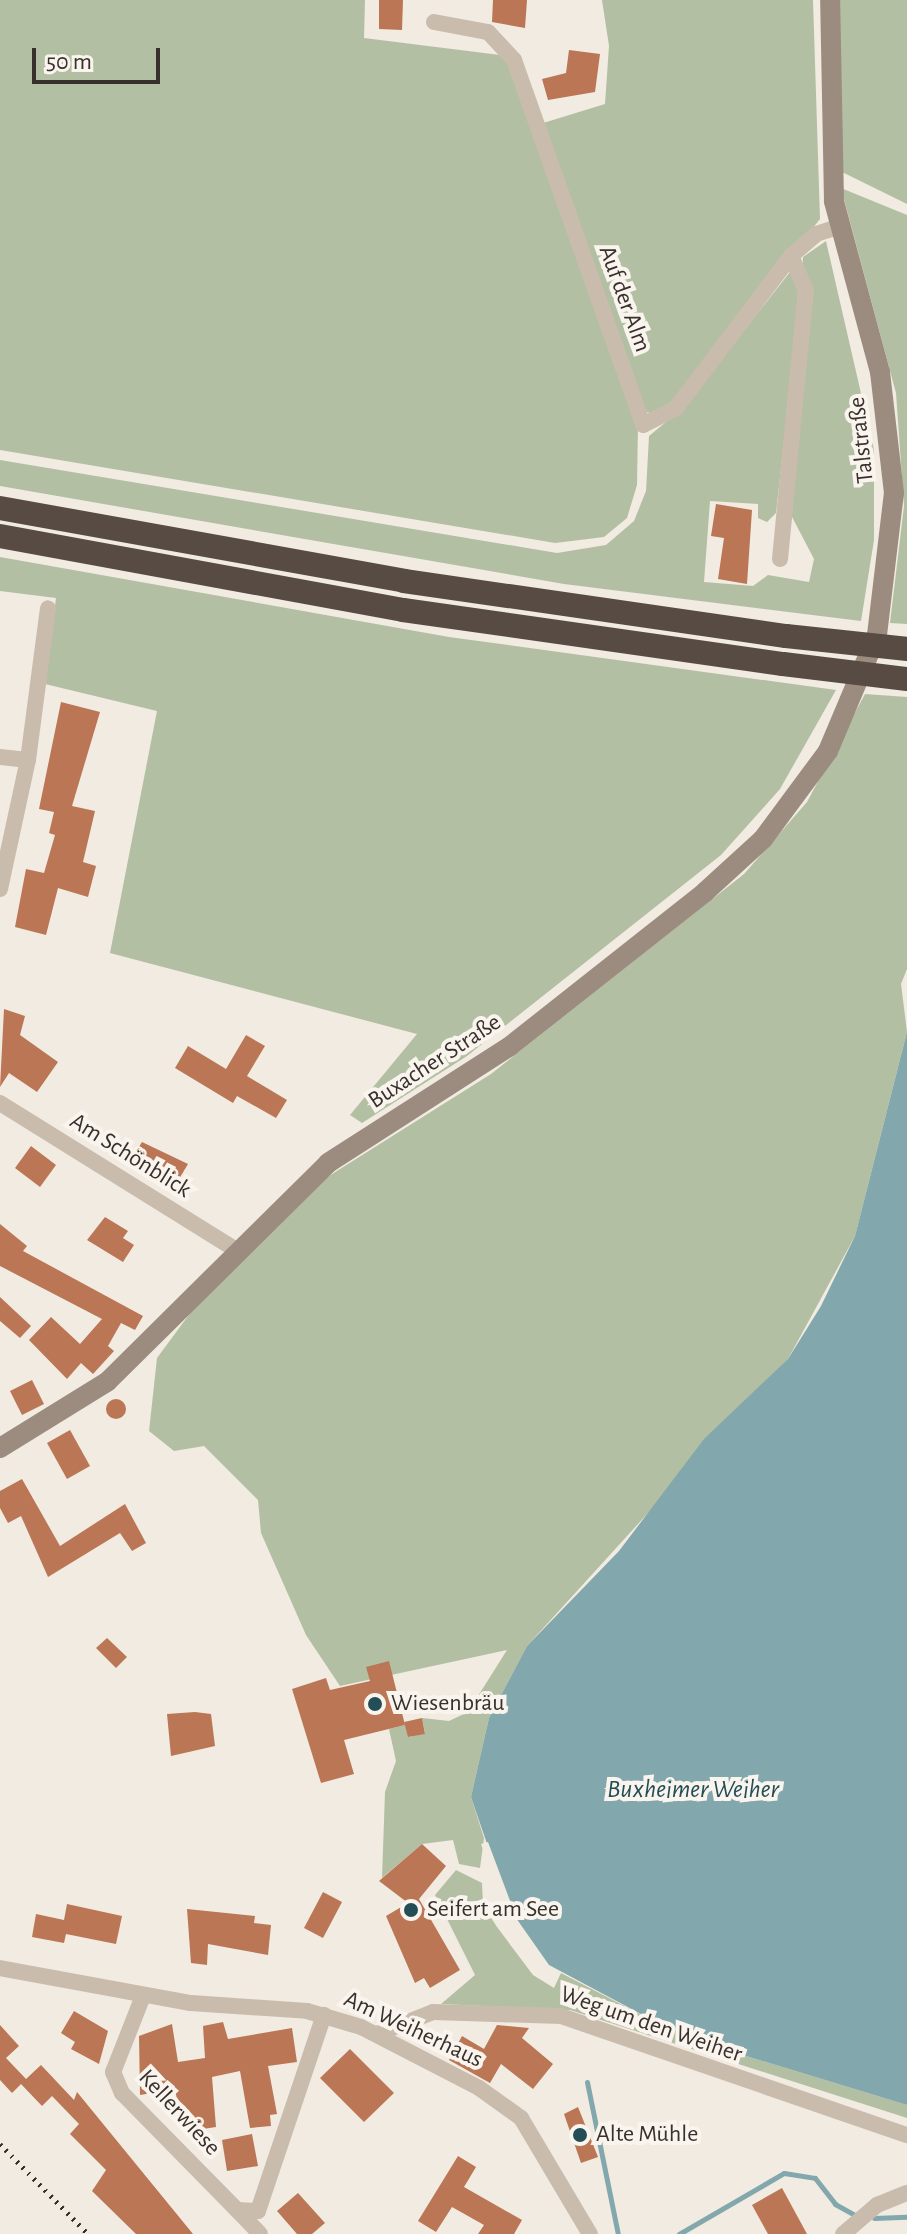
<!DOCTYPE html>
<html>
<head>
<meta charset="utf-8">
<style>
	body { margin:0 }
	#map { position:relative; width:907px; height:2234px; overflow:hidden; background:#f1ebe1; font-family:"Alegreya Sans",sans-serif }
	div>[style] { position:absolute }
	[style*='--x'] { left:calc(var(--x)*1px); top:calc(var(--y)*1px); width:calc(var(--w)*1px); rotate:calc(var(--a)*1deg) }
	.green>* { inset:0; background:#b3bfa2 }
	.water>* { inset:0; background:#82a7ac }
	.pier>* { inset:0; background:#f1ebe1 }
	.stream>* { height:5px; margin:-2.5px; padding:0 2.5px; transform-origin:2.5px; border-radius:2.5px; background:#82a7ac }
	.building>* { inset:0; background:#bb7655 }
	.round { border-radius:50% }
	.street>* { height:16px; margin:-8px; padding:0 8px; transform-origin:8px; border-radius:8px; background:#c9bcad }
	.secondary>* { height:20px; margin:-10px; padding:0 10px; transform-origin:10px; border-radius:10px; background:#9c8c7f }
	.highway>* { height:24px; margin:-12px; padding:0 12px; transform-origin:12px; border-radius:12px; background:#584b43 }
	.rail>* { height:5px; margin-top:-2.5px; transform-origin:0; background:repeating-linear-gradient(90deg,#38302b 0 2px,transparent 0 8px) }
	.highway-bridge>* { height:24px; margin:-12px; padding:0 12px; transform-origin:12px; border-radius:12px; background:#584b43 }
	.dots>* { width:22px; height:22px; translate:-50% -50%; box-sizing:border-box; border:4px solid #f9f4ed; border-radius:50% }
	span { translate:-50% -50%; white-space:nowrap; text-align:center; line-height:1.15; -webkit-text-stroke:8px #f9f4ed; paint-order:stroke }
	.street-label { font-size:24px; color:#38302b }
	.poi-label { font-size:24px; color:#38302b }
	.left { translate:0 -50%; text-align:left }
	.water-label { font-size:26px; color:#244e56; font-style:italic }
	.scale { position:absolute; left:32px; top:48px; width:128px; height:36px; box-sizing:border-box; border:4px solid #38302b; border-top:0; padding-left:10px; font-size:24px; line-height:28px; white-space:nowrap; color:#38302b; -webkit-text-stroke:6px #f9f4ed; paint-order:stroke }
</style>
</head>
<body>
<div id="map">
	<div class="green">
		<i style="clip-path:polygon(0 0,365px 0,364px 38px,508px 56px,638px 425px,637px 485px,627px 518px,604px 537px,555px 543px,0 450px)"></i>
		<i style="clip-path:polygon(602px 0,813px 0,820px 219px,671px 408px,652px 414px,645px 411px,540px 124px,605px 104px,609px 46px)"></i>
		<i style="clip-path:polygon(839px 0,907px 0,907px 204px,840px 171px)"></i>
		<i style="clip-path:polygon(841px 188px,907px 215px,907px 624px,890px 623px,904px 506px,896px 393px)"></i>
		<i style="clip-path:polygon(826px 241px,874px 450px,874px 540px,861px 621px,564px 584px,0 486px,0 460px,557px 553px,606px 545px,634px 521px,646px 491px,649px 436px,684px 407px,790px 272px,801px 290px,776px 513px,767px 522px,758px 518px,758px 504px,710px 501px,704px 582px,753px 586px,768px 575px,809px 582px,814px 559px,790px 513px,803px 257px)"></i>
		<i style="clip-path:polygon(0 557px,449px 637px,836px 690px,780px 789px,721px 855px,467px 1056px,362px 1123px,350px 1115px,417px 1034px,110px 953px,157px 711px,45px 684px,56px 598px,0 591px)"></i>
		<i style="clip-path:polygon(865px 694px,907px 697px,907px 969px,901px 984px,907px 1032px,855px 1236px,788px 1359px,527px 1646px,489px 1718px,471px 1797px,484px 1838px,480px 1868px,459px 1864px,453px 1840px,422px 1844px,382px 1878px,385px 1792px,396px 1761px,389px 1729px,405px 1725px,409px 1737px,425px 1733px,422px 1718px,449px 1721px,468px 1712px,507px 1650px,340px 1686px,306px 1635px,261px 1533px,258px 1500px,204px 1446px,174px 1451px,149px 1431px,157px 1358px,191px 1312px,321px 1181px,491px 1074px,744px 874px,807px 802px)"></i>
		<i style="clip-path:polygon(456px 1870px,482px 1883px,483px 1905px,497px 1927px,533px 1975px,554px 1988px,561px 1973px,684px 2037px,907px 2105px,907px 2118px,570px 2010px,441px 2004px,475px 1975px,435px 1895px)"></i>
	</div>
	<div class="water">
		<i style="clip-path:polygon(907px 1032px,907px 2105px,684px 2037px,549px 1965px,509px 1908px,471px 1797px,489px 1718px,527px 1646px,619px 1551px,704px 1439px,788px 1359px,821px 1306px,855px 1236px)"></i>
	</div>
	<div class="pier">
		<i style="clip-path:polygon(488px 1842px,512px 1906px,504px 1908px,481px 1844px)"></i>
	</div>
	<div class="stream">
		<i style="--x:587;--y:2082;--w:155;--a:78.5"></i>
		<i style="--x:874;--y:2218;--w:33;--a:-2"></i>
		<i style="--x:679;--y:2234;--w:121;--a:-30.2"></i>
		<i style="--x:784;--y:2173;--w:31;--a:9"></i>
		<i style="--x:815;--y:2178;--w:33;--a:52"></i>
		<i style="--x:835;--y:2204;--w:25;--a:29"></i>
	</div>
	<div class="building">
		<i style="clip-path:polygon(379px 0,403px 0,402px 30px,379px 29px)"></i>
		<i style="clip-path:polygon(493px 0,527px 0,525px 28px,492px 22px)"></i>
		<i style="clip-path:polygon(569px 50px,600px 54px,595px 92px,548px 100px,542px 79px,566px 73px)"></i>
		<i style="clip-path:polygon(716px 504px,752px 510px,747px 584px,718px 579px,724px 538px,711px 536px)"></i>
		<i style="clip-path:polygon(61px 702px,100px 712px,72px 806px,95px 811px,83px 862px,96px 866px,88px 897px,58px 888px,46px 935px,15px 927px,26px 869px,44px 873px,55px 835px,49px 833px,54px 812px,39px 809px)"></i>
		<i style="clip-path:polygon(4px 1009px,25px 1016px,20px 1035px,58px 1062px,37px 1092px,9px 1073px,0 1087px)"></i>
		<i style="clip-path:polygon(246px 1035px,265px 1046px,247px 1076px,287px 1100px,276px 1118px,237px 1096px,233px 1103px,175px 1068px,188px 1046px,226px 1069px)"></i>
		<i style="clip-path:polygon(142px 1142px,188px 1164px,173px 1189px,133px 1157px)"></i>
		<i style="clip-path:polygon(31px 1146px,56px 1165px,40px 1187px,15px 1168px)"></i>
		<i style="clip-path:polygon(105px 1217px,128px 1231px,123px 1238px,134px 1245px,123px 1262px,87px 1240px)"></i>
		<i style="clip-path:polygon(0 1224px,27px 1246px,23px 1251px,143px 1316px,135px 1330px,121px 1323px,108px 1346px,114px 1351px,93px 1374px,81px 1363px,67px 1379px,29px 1340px,51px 1317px,80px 1344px,102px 1319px,0 1266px)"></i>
		<i style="clip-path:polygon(0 1297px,31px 1326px,20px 1338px,0 1321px)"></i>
		<i style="clip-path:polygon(32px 1380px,44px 1404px,22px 1415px,10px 1391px)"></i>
		<i class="round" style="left:106px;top:1399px;width:20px;height:20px"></i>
		<i style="clip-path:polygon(70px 1430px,90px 1466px,67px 1479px,47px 1443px)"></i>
		<i style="clip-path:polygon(22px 1479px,60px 1546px,125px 1504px,146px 1543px,132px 1551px,120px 1533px,48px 1577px,21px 1516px,8px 1523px,0 1508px,0 1491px)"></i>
		<i style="clip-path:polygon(107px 1638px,127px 1657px,116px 1668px,96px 1648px)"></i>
		<i style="clip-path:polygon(389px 1661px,405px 1725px,344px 1740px,354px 1774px,321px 1783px,292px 1689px,326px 1678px,330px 1690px,370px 1681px,366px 1667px)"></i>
		<i style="clip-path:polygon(462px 1695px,467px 1708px,451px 1714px,447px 1701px)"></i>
		<i style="clip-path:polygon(195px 1712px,211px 1714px,215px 1746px,171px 1756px,167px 1714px)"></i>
		<i style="clip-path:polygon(422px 1718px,425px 1734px,408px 1737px,404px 1722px)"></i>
		<i style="clip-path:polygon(422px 1844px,446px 1866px,419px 1899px,460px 1970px,430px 1988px,424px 1978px,415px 1983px,386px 1916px,408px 1903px,379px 1881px)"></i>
		<i style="clip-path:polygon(323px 1892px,342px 1902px,323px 1938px,304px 1928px)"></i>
		<i style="clip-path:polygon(67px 1904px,122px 1916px,116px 1944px,66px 1934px,64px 1943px,32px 1937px,36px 1914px,64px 1920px)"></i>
		<i style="clip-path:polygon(187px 1909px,255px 1916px,254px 1923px,271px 1925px,268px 1955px,208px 1944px,207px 1965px,191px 1963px)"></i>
		<i style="clip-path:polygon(74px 2011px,108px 2031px,99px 2064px,71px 2049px,75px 2042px,61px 2033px)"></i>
		<i style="clip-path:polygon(223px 2022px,228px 2039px,292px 2028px,297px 2062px,268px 2066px,277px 2114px,270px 2115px,271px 2126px,250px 2128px,240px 2071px,212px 2077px,216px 2127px,183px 2132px,175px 2089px,140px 2095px,139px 2036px,172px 2024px,178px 2062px,205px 2058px,203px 2026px)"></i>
		<i style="clip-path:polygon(0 2025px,19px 2046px,6px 2058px,26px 2079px,41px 2065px,74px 2100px,77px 2092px,193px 2234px,136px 2234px,92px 2191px,106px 2170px,70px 2134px,79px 2124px,52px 2096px,42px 2106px,21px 2084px,12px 2093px,0 2080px)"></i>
		<i style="clip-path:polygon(497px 2025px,529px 2028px,522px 2038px,553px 2064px,533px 2089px,501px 2064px,490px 2083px,449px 2060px,462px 2036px,484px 2049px)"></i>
		<i style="clip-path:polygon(350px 2049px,394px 2093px,364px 2122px,320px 2078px)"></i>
		<i style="clip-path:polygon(578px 2107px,598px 2157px,581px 2163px,564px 2114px)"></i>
		<i style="clip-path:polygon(252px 2134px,258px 2166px,227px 2171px,222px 2140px)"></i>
		<i style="clip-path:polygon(458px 2156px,476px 2167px,464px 2187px,522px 2220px,514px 2234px,478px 2234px,484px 2225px,452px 2207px,436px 2232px,418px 2221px)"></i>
		<i style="clip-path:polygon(782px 2188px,807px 2234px,768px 2234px,752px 2205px)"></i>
		<i style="clip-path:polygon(298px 2193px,325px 2223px,312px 2234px,297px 2234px,277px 2211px)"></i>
	</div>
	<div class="street">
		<i style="--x:434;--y:22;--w:55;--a:10.5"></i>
		<i style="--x:488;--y:32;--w:38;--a:47"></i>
		<i style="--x:514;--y:60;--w:387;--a:70.5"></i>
		<i style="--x:643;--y:425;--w:37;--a:-27"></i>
		<i style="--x:676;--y:408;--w:191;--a:-52.9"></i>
		<i style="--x:791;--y:256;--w:33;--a:-41"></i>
		<i style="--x:816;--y:234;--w:25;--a:-18"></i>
		<i style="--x:780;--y:559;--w:269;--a:-84.5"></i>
		<i style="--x:806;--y:291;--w:38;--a:-113"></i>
		<i style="--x:0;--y:757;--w:28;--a:6"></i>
		<i style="--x:0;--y:889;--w:132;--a:-77.8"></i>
		<i style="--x:28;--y:760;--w:153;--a:-82.5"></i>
		<i style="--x:0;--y:1103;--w:277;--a:31.9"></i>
		<i style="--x:0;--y:1968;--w:194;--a:10.4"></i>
		<i style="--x:191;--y:2003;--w:116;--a:3.9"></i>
		<i style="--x:307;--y:2011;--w:56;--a:16.5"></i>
		<i style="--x:361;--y:2027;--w:133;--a:27.3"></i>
		<i style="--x:479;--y:2088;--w:52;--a:35.5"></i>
		<i style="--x:521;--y:2118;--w:135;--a:59.3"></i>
		<i style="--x:143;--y:1996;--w:82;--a:111.5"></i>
		<i style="--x:113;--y:2072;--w:23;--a:67"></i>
		<i style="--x:122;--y:2093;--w:164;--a:45.5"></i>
		<i style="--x:237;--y:2210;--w:21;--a:3"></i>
		<i style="--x:258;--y:2211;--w:207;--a:-71.4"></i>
		<i style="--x:377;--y:2034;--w:60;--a:-21.4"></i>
		<i style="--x:433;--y:2012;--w:128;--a:1.8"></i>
		<i style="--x:561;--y:2016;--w:366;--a:19"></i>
		<i style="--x:237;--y:2210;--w:33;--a:46"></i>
		<i style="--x:843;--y:2234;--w:45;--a:-40.5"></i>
		<i style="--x:877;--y:2205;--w:32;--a:-22"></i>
	</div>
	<div class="secondary">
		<i style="--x:0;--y:1448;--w:126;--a:-31.7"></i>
		<i style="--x:107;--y:1382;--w:311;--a:-44.7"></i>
		<i style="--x:328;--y:1163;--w:215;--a:-32.7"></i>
		<i style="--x:509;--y:1047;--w:250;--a:-38.3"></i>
		<i style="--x:705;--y:892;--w:79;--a:-42.4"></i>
		<i style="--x:763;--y:839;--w:109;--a:-53.5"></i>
		<i style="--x:828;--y:751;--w:126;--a:-67.1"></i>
		<i style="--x:877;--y:635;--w:143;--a:-83.2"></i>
		<i style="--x:894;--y:493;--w:122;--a:-96.6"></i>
		<i style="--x:880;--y:372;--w:177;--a:-105.1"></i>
		<i style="--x:834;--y:201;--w:201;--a:-91.1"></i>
	</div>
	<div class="highway">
		<i style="--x:0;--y:508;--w:411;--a:10.2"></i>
		<i style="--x:404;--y:581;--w:386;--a:8.2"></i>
		<i style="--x:0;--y:536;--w:410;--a:10.4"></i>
		<i style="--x:403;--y:610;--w:384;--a:8.1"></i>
	</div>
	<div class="rail">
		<i style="--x:0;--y:2144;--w:126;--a:45.6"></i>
	</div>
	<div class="highway-bridge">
		<i style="--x:786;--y:636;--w:122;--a:6.1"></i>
		<i style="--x:783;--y:664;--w:125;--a:6.9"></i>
	</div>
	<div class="dots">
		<i style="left:375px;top:1704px;background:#244e56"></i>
		<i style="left:411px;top:1910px;background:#244e56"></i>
		<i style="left:580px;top:2135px;background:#244e56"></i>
	</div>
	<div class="street-label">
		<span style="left:624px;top:299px;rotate:70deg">Auf der Alm</span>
		<span style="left:862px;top:440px;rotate:-96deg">Talstraße</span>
		<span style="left:435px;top:1062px;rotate:-33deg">Buxacher Straße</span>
		<span style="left:130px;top:1156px;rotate:32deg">Am Schönblick</span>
		<span style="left:651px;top:2025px;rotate:19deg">Weg um den Weiher</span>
		<span style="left:413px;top:2030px;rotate:25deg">Am Weiherhaus</span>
		<span style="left:179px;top:2113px;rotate:47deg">Kellerwiese</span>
	</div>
	<div class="poi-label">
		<span class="left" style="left:391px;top:1704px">Wiesenbräu</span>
		<span class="left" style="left:427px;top:1910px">Seifert am See</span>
		<span class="left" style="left:596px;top:2135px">Alte Mühle</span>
	</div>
	<div class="water-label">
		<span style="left:693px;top:1790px">Buxheimer Weiher</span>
	</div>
	<div class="scale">50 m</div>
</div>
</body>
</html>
